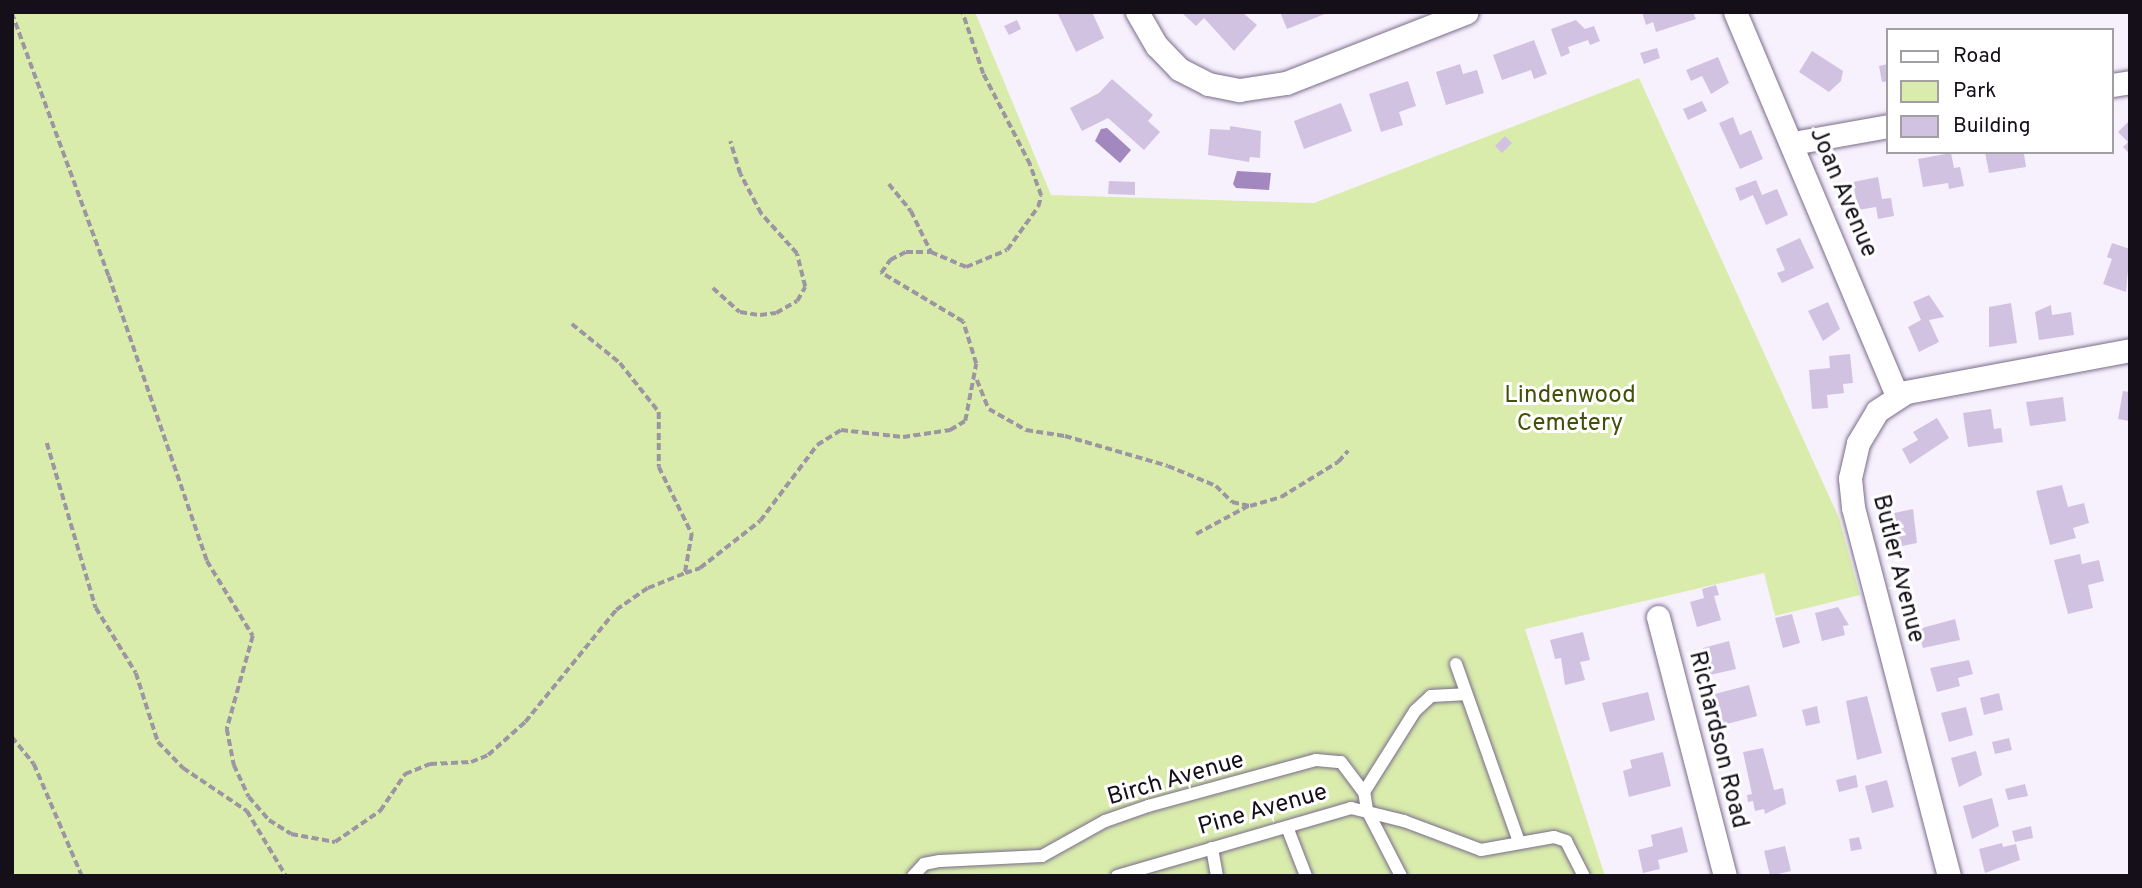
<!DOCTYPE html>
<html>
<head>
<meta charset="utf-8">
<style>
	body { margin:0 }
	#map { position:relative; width:2142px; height:888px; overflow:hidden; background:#f7f1fe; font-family:Overpass,sans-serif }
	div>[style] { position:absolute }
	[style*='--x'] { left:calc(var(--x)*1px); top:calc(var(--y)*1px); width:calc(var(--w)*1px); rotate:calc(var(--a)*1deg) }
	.green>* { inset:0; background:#d9ecac }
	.water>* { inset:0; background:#a387bf }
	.building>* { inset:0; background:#d1c2e2 }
	.path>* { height:3.5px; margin-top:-1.75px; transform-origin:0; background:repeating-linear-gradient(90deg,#9c96a3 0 7px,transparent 0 10.5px) }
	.roads { filter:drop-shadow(0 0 2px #7b6d8a) drop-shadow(0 0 2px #7b6d8a) }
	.service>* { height:12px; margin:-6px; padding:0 6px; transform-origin:6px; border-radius:6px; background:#fff }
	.minor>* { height:23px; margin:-11.5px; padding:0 11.5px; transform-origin:11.5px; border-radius:11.5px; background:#fff }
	span { translate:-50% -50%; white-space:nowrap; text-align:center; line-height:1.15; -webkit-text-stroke:6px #fff; paint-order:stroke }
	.street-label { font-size:24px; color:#150f1a }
	.park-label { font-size:24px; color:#425108 }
	.frame { position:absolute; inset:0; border:14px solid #150f1a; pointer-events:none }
	.legend { position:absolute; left:1886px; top:28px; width:228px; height:126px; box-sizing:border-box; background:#fff; border:2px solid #a19fa3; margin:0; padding:9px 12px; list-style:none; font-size:21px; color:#150f1a }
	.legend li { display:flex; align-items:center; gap:14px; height:35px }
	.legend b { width:35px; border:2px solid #a19fa3 }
</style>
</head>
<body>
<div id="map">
	<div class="green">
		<i style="clip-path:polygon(12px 12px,975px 12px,1051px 195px,1314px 203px,1639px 78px,1839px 518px,1860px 595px,1775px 616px,1764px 573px,1525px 629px,1605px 876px,12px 876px)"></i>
	</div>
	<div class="water">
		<i style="clip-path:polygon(1107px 128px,1131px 150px,1120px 163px,1095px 141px,1101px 129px)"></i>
		<i style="clip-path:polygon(1237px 171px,1271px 173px,1269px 190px,1236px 188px,1233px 184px)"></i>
	</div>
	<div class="building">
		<i style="clip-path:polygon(1057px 12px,1092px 12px,1104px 38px,1076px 52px)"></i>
		<i style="clip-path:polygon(1181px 12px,1242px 12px,1257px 25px,1234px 51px,1204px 18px,1196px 26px)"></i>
		<i style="clip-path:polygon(1280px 12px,1330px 12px,1287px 29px)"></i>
		<i style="clip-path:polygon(1642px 12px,1693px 12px,1696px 19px,1656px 32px,1653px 22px,1646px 25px)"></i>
		<i style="clip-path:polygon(1017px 20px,1021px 29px,1009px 35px,1004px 26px)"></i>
		<i style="clip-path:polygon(1576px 20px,1585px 29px,1594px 26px,1600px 41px,1590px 45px,1588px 40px,1568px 47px,1570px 53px,1561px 57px,1551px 29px)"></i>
		<i style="clip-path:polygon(1534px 40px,1547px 74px,1534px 79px,1531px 70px,1502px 80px,1493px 55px)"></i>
		<i style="clip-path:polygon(1657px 48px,1660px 58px,1644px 64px,1640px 53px)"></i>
		<i style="clip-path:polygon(1812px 51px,1843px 71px,1841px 81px,1829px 92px,1799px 72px)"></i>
		<i style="clip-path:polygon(1718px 57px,1729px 83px,1711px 94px,1702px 76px,1691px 81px,1686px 70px)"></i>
		<i style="clip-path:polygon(1460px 64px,1463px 74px,1477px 70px,1484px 93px,1446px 105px,1436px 72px)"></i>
		<i style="clip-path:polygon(1888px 64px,1888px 81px,1882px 82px,1879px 66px)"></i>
		<i style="clip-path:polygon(1112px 79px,1153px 115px,1148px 121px,1160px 132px,1144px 150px,1108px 118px,1082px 131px,1070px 108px,1099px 93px)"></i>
		<i style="clip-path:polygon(1408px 81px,1416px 106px,1399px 112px,1403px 125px,1381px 132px,1369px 94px)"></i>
		<i style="clip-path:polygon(1702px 101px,1707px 111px,1688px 120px,1683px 109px)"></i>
		<i style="clip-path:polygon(1341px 103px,1352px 131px,1304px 149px,1294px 121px)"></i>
		<i style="clip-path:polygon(1733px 117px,1740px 135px,1751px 130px,1763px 159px,1740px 169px,1719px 123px)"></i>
		<i style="clip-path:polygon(2130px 120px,2130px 154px,2123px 147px,2128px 142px,2118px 132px)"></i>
		<i style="clip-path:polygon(1230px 126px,1261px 131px,1260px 158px,1250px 157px,1249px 162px,1208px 155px,1210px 129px,1230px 130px)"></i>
		<i style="clip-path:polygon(1505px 136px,1512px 143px,1502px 153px,1495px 146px)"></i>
		<i style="clip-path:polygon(1985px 152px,2024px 154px,2026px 167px,1989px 173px)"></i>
		<i style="clip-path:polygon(1951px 153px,1954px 168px,1960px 167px,1964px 186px,1949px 189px,1948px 183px,1923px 187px,1918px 159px)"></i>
		<i style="clip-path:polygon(1878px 177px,1882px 199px,1891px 198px,1894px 216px,1878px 219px,1876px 207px,1858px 210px,1853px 182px)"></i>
		<i style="clip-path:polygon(1756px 180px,1762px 195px,1777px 189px,1788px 215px,1766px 225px,1753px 195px,1740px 201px,1735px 188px)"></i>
		<i style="clip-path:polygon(1109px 181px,1135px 182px,1135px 195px,1108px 194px)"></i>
		<i style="clip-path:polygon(1800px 238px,1814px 268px,1782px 283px,1777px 273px,1785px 270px,1776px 249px)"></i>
		<i style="clip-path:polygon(2112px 243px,2130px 249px,2126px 292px,2103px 284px,2112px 259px,2107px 257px)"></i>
		<i style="clip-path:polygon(1929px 295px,1944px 317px,1929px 320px,1939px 342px,1919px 352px,1908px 327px,1921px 320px,1913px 302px)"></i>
		<i style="clip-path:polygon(1828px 302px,1840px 329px,1823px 341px,1808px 311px)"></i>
		<i style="clip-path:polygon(2011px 303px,2017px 343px,1989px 347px,1989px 307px)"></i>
		<i style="clip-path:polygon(2051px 305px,2052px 315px,2071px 312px,2074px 335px,2039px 340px,2035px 312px)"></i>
		<i style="clip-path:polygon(1850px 354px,1853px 383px,1843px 384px,1844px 393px,1827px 395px,1828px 408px,1812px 409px,1809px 370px,1830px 368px,1829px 356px)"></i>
		<i style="clip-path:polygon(2123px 391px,2130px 392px,2129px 421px,2118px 419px)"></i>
		<i style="clip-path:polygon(2063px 397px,2066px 421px,2030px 426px,2026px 402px)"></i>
		<i style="clip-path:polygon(1991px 409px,1994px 429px,2001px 428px,2003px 442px,1968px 447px,1963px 413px)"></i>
		<i style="clip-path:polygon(1937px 418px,1949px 438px,1910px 464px,1902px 449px,1918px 440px,1913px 432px)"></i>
		<i style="clip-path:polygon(2062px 485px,2068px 507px,2084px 503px,2089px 523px,2073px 528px,2076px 538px,2050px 545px,2036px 491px)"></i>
		<i style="clip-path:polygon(1913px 509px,1917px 543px,1892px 548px,1885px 515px)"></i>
		<i style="clip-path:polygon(2080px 554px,2082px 564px,2099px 560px,2104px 581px,2088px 585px,2093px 608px,2068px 614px,2054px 560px)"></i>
		<i style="clip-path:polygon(1716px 585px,1719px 595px,1714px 596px,1721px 620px,1697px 627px,1690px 602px,1704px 598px,1702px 589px)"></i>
		<i style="clip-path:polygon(1838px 607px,1849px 625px,1843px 626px,1845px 635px,1822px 641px,1815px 613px)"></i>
		<i style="clip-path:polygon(1792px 614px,1800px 643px,1783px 648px,1775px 618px)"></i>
		<i style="clip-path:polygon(1955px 619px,1960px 640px,1923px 648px,1918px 631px,1922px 628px)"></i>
		<i style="clip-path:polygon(1583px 632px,1590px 660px,1580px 662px,1585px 680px,1565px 685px,1561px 658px,1555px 659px,1550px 640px)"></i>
		<i style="clip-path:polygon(1729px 641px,1736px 669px,1710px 675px,1703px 648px)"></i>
		<i style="clip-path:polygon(1969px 660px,1973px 674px,1958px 678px,1960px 686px,1937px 692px,1930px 668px)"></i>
		<i style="clip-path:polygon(1749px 685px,1757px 716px,1723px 725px,1715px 694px)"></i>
		<i style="clip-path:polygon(1648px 692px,1655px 720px,1610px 732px,1602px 703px)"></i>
		<i style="clip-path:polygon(1999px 693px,2003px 710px,1984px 715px,1980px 698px)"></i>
		<i style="clip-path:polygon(1867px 696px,1882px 753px,1857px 760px,1846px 701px)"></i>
		<i style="clip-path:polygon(1817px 706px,1820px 723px,1806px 726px,1802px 710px)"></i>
		<i style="clip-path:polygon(1966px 707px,1973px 735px,1949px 742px,1941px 713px)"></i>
		<i style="clip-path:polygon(2009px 738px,2012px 750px,1995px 754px,1992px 742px)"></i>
		<i style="clip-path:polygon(1763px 748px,1774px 790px,1783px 788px,1786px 804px,1765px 814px,1764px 809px,1755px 811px,1753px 801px,1748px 802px,1747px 795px,1752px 794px,1743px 752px)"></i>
		<i style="clip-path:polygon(1976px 751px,1982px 775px,1959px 787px,1951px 758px)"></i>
		<i style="clip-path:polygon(1663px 752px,1671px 786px,1629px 797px,1623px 771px,1632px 768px,1630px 760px)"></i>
		<i style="clip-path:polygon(1856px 775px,1858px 787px,1839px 792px,1836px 780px)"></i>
		<i style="clip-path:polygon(1887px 780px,1894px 807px,1872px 813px,1865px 786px)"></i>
		<i style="clip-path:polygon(2025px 784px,2028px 796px,2008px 800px,2005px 789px)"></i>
		<i style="clip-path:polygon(1992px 798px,1999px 826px,1972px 839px,1963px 806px)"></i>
		<i style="clip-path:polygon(2031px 826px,2033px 838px,2015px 842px,2012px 831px)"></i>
		<i style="clip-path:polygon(1682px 827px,1688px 852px,1658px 860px,1660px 869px,1643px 873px,1638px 850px,1653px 846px,1651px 835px)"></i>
		<i style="clip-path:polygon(1859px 837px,1862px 849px,1851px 851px,1849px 839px)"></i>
		<i style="clip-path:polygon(2002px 843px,2003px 847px,2016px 844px,2020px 860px,1985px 873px,1979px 849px)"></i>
		<i style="clip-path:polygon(1785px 846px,1791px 871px,1770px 876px,1764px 851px)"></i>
	</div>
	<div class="path">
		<i style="--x:12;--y:13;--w:280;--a:69.8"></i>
		<i style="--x:109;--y:276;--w:301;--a:71"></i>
		<i style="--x:207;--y:561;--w:88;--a:58.5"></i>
		<i style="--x:253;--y:636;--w:97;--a:105.6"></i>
		<i style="--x:227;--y:729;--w:37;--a:79"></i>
		<i style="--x:234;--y:765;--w:35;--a:65"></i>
		<i style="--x:249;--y:797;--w:30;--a:49"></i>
		<i style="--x:269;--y:820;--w:26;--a:32"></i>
		<i style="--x:291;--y:834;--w:45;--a:10.3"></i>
		<i style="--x:335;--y:842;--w:55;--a:-34.6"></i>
		<i style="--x:380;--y:811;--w:45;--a:-56"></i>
		<i style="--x:405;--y:774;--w:27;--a:-22"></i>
		<i style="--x:430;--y:764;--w:41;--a:-2.8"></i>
		<i style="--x:471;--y:762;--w:18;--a:-22"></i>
		<i style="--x:488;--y:755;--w:50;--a:-41.7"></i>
		<i style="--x:525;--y:722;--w:144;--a:-50.9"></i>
		<i style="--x:616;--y:610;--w:39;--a:-35"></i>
		<i style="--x:648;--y:588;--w:40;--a:-22"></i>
		<i style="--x:889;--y:184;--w:35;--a:51"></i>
		<i style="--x:911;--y:211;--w:46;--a:64"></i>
		<i style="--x:931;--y:252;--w:38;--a:23"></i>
		<i style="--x:966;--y:267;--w:44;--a:-22.5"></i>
		<i style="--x:1007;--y:250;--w:53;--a:-54.2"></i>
		<i style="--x:1038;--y:207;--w:11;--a:-75"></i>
		<i style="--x:1041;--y:196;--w:33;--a:-110"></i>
		<i style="--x:1030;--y:165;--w:102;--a:-117.3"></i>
		<i style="--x:983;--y:74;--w:65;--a:-108.7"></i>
		<i style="--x:713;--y:288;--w:36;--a:42"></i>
		<i style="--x:740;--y:312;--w:20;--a:9"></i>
		<i style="--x:760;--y:315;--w:16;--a:-7"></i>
		<i style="--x:776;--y:313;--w:24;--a:-30"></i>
		<i style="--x:797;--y:301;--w:16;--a:-60"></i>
		<i style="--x:805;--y:287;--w:34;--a:-104"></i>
		<i style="--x:797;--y:254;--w:54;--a:-132"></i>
		<i style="--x:761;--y:214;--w:45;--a:-117.7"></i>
		<i style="--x:740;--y:174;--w:34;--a:-107"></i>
		<i style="--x:572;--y:324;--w:62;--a:39.1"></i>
		<i style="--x:620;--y:363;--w:63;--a:51.5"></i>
		<i style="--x:659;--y:412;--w:55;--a:90"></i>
		<i style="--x:659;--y:467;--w:75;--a:63.8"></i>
		<i style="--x:692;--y:534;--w:40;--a:100"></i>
		<i style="--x:685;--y:573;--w:16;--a:-18"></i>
		<i style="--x:700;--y:568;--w:76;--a:-38.1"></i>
		<i style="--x:760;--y:521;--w:95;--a:-53.1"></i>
		<i style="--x:817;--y:445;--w:28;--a:-32"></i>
		<i style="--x:841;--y:430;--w:62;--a:6.4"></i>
		<i style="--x:903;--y:437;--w:48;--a:-8.5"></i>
		<i style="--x:950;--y:430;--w:17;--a:-31"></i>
		<i style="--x:965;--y:421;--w:58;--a:-79.1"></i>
		<i style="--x:976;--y:364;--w:44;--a:-107.2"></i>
		<i style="--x:963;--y:322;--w:96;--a:-149.1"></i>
		<i style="--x:881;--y:273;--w:16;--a:-55"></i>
		<i style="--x:890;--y:260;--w:18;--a:-27"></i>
		<i style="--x:906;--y:252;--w:25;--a:0"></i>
		<i style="--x:977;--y:380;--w:31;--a:68"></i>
		<i style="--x:989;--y:409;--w:43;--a:29.6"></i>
		<i style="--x:1026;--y:430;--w:39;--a:9"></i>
		<i style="--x:1065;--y:436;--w:107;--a:16.2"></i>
		<i style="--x:1168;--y:466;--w:52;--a:22.6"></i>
		<i style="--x:1216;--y:486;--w:23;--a:45"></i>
		<i style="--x:1232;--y:502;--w:18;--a:13"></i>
		<i style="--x:1250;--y:506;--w:32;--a:-16"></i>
		<i style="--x:1281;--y:497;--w:67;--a:-31.6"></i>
		<i style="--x:1338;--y:462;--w:15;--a:-48"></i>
		<i style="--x:47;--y:443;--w:172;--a:73.5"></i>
		<i style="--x:96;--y:608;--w:76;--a:58.4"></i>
		<i style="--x:136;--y:673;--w:72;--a:72.3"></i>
		<i style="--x:158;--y:742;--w:36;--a:46"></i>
		<i style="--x:183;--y:768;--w:77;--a:33.9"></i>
		<i style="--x:247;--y:811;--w:76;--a:59"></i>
		<i style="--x:1196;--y:534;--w:59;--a:-28.3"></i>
		<i style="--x:12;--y:737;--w:35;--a:51"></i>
		<i style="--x:34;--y:764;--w:122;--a:66.8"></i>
	</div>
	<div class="roads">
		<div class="service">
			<i style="--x:1456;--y:664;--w:189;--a:70.5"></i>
			<i style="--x:1287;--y:827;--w:53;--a:68.8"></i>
			<i style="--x:1212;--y:848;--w:28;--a:80"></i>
			<i style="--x:913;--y:876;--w:16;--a:-47"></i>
			<i style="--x:924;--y:864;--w:16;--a:-11"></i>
			<i style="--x:940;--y:861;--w:102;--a:-2.8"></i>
			<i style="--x:1042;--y:856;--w:72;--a:-29.1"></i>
			<i style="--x:1105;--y:821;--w:46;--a:-19.2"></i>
			<i style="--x:1148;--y:806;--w:174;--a:-15.3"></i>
			<i style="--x:1316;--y:760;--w:25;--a:5"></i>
			<i style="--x:1341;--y:762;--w:38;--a:53"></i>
			<i style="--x:1117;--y:876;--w:244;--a:-16.2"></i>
			<i style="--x:1351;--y:808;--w:55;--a:13.8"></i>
			<i style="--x:1404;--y:821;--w:82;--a:20.6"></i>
			<i style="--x:1481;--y:850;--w:74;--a:-10.1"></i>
			<i style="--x:1554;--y:837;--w:13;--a:18"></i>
			<i style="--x:1566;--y:841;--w:39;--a:63"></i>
			<i style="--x:1401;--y:876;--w:74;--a:-117.3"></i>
			<i style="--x:1367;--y:810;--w:18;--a:-99"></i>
			<i style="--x:1364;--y:792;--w:96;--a:-57.8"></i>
			<i style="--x:1415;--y:711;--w:22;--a:-43"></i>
			<i style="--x:1431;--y:696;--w:33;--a:-3"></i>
		</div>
		<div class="minor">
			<i style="--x:1137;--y:12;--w:39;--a:60"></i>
			<i style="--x:1157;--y:46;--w:32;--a:46"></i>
			<i style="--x:1179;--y:69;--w:33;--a:27"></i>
			<i style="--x:1208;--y:84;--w:32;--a:11"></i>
			<i style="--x:1239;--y:90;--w:48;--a:-8.5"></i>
			<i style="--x:1286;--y:83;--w:194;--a:-21.4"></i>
			<i style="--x:1735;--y:12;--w:417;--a:67.1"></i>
			<i style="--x:2112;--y:85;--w:18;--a:-9"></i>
			<i style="--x:1793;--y:143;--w:97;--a:-10.1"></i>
			<i style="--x:1658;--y:617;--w:268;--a:75.5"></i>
			<i style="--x:1949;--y:876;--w:381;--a:-104.6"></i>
			<i style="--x:1853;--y:507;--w:29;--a:-96"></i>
			<i style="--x:1850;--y:478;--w:36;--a:-77"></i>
			<i style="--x:1858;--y:443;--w:37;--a:-59"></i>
			<i style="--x:1877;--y:411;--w:35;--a:-33"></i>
			<i style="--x:1906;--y:392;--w:228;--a:-10.6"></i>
		</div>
	</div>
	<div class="street-label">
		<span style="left:1842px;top:193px;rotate:67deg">Joan Avenue</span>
		<span style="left:1897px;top:569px;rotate:76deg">Butler Avenue</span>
		<span style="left:1717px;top:740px;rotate:76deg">Richardson Road</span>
		<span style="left:1176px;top:780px;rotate:-16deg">Birch Avenue</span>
		<span style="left:1263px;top:811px;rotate:-16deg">Pine Avenue</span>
	</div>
	<div class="park-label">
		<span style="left:1570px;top:411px">Lindenwood<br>Cemetery</span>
	</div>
	<div class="frame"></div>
	<ul class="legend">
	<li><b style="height:9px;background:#fff"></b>Road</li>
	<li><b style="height:19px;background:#d9ecac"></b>Park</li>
	<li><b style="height:19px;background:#d1c2e2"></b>Building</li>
	</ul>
</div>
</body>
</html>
